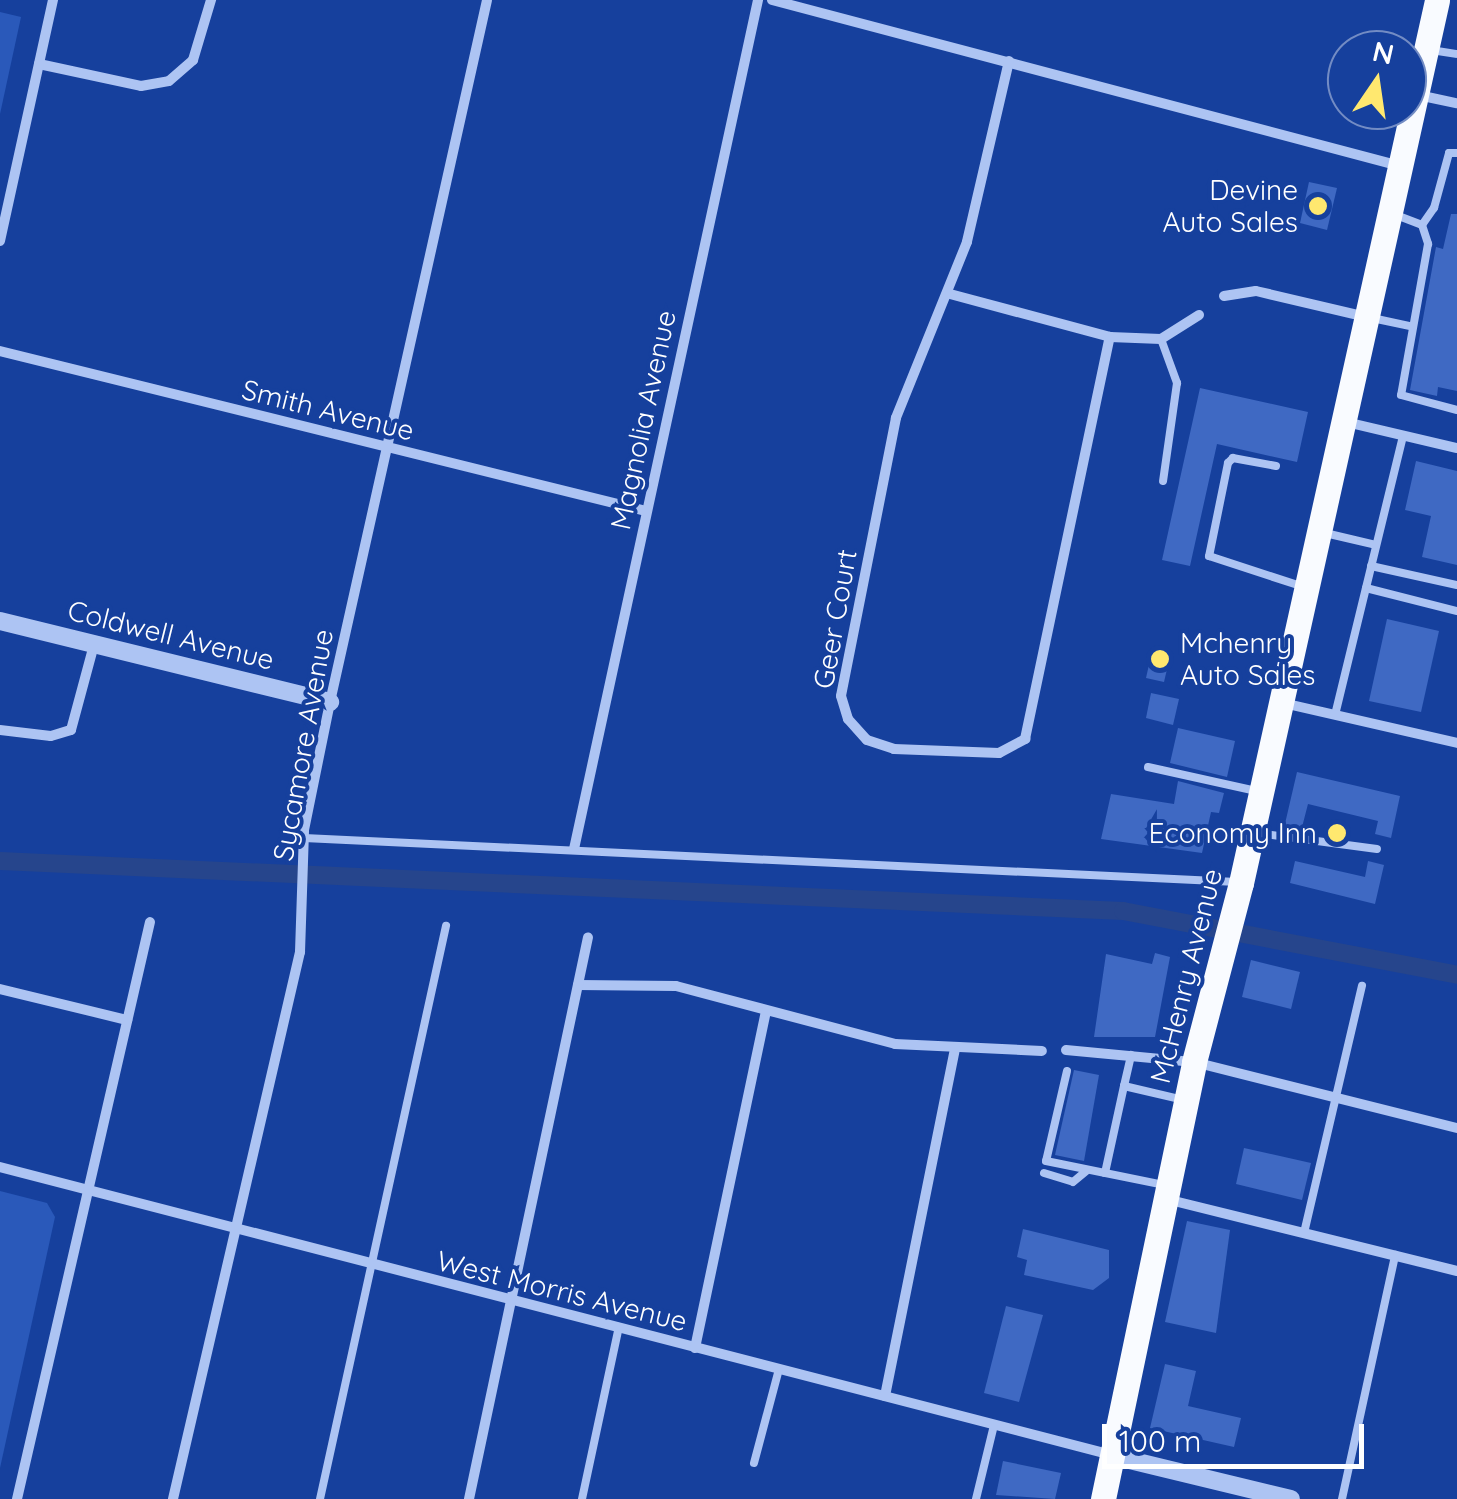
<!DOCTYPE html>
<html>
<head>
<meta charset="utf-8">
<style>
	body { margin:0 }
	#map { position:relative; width:1457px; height:1499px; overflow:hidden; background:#16409d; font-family:Quicksand,sans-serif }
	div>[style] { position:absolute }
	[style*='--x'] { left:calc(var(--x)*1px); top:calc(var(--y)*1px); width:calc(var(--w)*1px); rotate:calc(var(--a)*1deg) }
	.green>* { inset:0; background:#2a59ba }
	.canal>* { height:18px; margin:-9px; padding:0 9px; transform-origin:9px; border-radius:9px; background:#26458c }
	.building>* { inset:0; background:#3f69c3 }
	.service>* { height:8px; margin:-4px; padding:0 4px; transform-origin:4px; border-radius:4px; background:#adc4f3 }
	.minor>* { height:10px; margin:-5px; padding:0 5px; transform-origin:5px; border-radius:5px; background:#adc4f3 }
	.tertiary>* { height:18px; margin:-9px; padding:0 9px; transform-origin:9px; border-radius:9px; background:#adc4f3 }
	.primary>* { height:25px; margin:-12.5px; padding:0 12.5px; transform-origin:12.5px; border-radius:12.5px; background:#f9fbff }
	.dots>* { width:28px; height:28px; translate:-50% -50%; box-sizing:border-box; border:5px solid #16409d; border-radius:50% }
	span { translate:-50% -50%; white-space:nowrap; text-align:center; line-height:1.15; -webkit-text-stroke:8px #16409d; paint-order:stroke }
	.poi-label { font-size:28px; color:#fff }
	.right { translate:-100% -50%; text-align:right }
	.left { translate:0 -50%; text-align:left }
	.street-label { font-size:28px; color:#fff }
	.north { position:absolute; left:1327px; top:30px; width:100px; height:100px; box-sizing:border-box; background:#16409d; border:2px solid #738cc4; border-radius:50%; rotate:13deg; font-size:28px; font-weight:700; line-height:40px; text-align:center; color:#fff }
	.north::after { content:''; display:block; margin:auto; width:35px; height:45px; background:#ffe86f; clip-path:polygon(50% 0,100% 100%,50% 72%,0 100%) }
	.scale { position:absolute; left:1102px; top:1424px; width:262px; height:45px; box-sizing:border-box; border:5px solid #fff; border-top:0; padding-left:12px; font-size:30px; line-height:35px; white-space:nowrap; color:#fff; -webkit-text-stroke:8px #16409d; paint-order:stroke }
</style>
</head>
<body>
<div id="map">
	<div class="green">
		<i style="clip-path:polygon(0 12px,21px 17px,0 114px)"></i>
		<i style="clip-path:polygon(0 1191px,47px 1203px,55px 1217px,0 1468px)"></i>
	</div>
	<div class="canal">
		<i style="--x:0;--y:861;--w:1124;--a:2.55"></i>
		<i style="--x:1123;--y:911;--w:340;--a:10.8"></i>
	</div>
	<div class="building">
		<i style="clip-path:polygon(1309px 182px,1337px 188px,1327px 230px,1300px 223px)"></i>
		<i style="clip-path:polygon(1451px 214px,1457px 214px,1457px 391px,1438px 387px,1437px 396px,1410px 390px,1436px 247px,1443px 249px)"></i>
		<i style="clip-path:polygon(1200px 388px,1308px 412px,1297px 462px,1217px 444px,1190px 566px,1162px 560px)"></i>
		<i style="clip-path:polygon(1416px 461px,1457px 471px,1457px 565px,1422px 557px,1431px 516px,1405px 510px)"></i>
		<i style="clip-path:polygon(1387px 619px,1439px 631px,1421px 712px,1369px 701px)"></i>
		<i style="clip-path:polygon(1153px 647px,1171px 652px,1164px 682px,1146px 678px)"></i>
		<i style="clip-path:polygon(1151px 693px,1179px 699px,1173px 725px,1146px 718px)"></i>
		<i style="clip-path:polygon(1178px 728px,1235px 741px,1227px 777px,1170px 763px)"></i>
		<i style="clip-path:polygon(1297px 772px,1400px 796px,1391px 838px,1375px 834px,1378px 821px,1308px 804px,1301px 831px,1284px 828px)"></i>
		<i style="clip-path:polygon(1178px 781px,1224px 793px,1219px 813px,1211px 812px,1202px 853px,1101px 839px,1111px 794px,1174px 804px)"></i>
		<i style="clip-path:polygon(1295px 861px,1365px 877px,1368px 861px,1384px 865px,1375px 904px,1290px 883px)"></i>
		<i style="clip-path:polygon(1155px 953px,1170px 957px,1155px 1037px,1094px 1037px,1106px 954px,1152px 964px)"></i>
		<i style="clip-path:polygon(1251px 960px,1300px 972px,1291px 1009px,1242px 997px)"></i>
		<i style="clip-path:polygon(1074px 1070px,1099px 1075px,1084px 1161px,1055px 1155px)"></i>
		<i style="clip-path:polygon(1244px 1148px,1311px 1163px,1302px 1200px,1236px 1184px)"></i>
		<i style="clip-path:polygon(1187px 1221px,1230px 1230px,1216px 1333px,1165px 1322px)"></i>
		<i style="clip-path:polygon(1023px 1229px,1109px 1250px,1109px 1278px,1093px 1290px,1024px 1275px,1027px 1260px,1017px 1257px)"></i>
		<i style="clip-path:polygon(1006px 1306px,1043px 1315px,1019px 1402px,984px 1393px)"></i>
		<i style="clip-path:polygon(1165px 1364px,1196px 1371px,1188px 1406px,1241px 1418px,1234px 1447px,1150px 1428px)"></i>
		<i style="clip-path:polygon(1003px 1461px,1061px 1473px,1055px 1499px,996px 1495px)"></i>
	</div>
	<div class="service">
		<i style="--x:1431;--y:50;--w:25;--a:9"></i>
		<i style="--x:1396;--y:215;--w:28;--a:21"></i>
		<i style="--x:1422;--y:225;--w:20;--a:72"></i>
		<i style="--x:1428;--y:244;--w:153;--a:100.1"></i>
		<i style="--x:1401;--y:395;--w:58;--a:15"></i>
		<i style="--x:1422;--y:225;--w:21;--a:-55"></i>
		<i style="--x:1434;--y:208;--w:57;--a:-74.7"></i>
		<i style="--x:1449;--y:153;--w:8;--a:0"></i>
		<i style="--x:1372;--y:318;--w:39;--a:12"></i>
		<i style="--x:1161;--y:339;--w:47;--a:70"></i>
		<i style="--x:1177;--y:383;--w:99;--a:98.1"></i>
		<i style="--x:1276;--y:466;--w:44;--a:-169.5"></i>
		<i style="--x:1233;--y:458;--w:7;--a:135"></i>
		<i style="--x:1228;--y:463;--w:95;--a:101.5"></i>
		<i style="--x:1209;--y:556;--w:100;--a:18.1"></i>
		<i style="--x:1325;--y:533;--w:52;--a:13.2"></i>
		<i style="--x:1371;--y:566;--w:88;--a:12.5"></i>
		<i style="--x:1366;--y:588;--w:94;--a:14.2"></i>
		<i style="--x:1335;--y:715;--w:288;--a:-76.3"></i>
		<i style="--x:1148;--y:767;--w:111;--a:12.5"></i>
		<i style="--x:1257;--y:833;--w:121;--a:7.6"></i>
		<i style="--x:304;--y:838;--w:934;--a:2.7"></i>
		<i style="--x:1067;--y:1071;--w:92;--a:103.1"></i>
		<i style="--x:1046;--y:1161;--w:120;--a:11.5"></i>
		<i style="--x:1124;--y:1086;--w:32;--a:-77"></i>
		<i style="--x:1044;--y:1173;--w:30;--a:17"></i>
		<i style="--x:1073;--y:1182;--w:17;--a:-40"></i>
		<i style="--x:1105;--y:1173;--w:89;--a:-77.7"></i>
		<i style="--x:1124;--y:1086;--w:62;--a:13.1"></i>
		<i style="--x:1304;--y:1233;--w:254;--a:-76.8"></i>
		<i style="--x:754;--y:1463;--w:97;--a:-75.1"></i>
		<i style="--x:320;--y:1499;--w:587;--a:-77.6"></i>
		<i style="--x:582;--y:1499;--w:176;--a:-77.9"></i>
		<i style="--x:976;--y:1499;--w:76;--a:-76.3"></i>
		<i style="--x:1342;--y:1499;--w:250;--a:-77.7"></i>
	</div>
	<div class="minor">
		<i style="--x:772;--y:0;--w:650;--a:14.81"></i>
		<i style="--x:1009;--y:61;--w:186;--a:103.1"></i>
		<i style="--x:967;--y:242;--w:190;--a:112"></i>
		<i style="--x:896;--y:418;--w:283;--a:101.2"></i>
		<i style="--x:841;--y:696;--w:24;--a:73"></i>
		<i style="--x:848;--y:719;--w:28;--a:48"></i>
		<i style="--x:867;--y:740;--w:28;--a:18"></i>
		<i style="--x:894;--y:749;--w:105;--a:2.2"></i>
		<i style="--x:999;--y:753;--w:30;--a:-28"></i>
		<i style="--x:1025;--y:739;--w:411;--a:-78.1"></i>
		<i style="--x:39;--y:64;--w:104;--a:12.2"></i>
		<i style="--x:141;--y:86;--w:28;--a:-10"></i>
		<i style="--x:169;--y:81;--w:32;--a:-41"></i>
		<i style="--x:193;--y:60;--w:63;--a:-73.3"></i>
		<i style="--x:1418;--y:95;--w:40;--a:12"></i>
		<i style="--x:0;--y:241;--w:247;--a:-77.6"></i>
		<i style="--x:950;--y:294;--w:166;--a:15"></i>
		<i style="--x:1110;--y:337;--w:51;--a:2.2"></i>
		<i style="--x:1161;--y:339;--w:45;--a:-32.3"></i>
		<i style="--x:1224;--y:296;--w:32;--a:-9"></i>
		<i style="--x:1256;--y:291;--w:114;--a:13.2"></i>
		<i style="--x:0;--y:351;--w:666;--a:13.91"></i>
		<i style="--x:1346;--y:422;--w:114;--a:13.2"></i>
		<i style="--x:1283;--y:703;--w:179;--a:12.9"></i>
		<i style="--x:0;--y:730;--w:51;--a:6.7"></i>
		<i style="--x:51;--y:736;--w:21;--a:-17"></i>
		<i style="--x:71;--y:730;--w:88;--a:-74.9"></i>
		<i style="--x:574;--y:849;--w:869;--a:-77.77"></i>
		<i style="--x:578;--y:985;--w:98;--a:0.6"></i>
		<i style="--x:676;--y:986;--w:227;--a:14.8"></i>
		<i style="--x:895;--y:1044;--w:147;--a:2.7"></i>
		<i style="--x:0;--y:989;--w:131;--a:13.7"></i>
		<i style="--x:1066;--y:1050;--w:129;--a:5.4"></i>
		<i style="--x:1194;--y:1062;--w:271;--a:14.1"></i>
		<i style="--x:0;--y:1167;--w:1149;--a:14.52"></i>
		<i style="--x:1166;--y:1199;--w:300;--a:13.9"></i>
		<i style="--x:695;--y:1348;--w:344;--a:-78.1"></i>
		<i style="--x:885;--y:1396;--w:355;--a:-78.6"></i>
		<i style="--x:17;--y:1499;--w:592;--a:-77.02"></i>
		<i style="--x:173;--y:1499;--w:562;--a:-76.93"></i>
		<i style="--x:300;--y:952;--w:122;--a:-88.1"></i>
		<i style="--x:304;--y:830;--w:131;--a:-78.5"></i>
		<i style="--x:330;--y:702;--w:719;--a:-77.39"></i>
		<i style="--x:469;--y:1499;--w:574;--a:-78.04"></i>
	</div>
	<div class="tertiary">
		<i style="--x:0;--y:621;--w:340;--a:13.8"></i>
		<i style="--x:1113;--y:1456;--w:183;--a:13.6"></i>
	</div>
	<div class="primary">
		<i style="--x:1103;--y:1499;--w:446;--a:-78.2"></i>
		<i style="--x:1194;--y:1062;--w:185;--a:-75.3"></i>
		<i style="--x:1241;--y:883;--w:904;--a:-77.48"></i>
	</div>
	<div class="dots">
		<i style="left:1318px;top:206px;background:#ffe86f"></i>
		<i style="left:1160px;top:659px;background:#ffe86f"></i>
		<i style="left:1337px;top:833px;background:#ffe86f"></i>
	</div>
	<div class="poi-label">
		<span class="right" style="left:1298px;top:206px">Devine<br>Auto Sales</span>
		<span class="left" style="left:1180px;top:659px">Mchenry<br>Auto Sales</span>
		<span class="right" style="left:1317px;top:833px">Economy Inn</span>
	</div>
	<div class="street-label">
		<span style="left:328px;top:410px;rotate:14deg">Smith Avenue</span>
		<span style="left:643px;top:420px;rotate:-78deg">Magnolia Avenue</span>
		<span style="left:835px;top:619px;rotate:-80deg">Geer Court</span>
		<span style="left:171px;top:635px;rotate:14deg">Coldwell Avenue</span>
		<span style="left:303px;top:745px;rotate:-80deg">Sycamore Avenue</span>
		<span style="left:1186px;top:976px;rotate:-76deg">McHenry Avenue</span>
		<span style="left:562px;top:1291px;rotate:14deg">West Morris Avenue</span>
	</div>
	<div class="north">N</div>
	<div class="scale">100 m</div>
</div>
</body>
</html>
